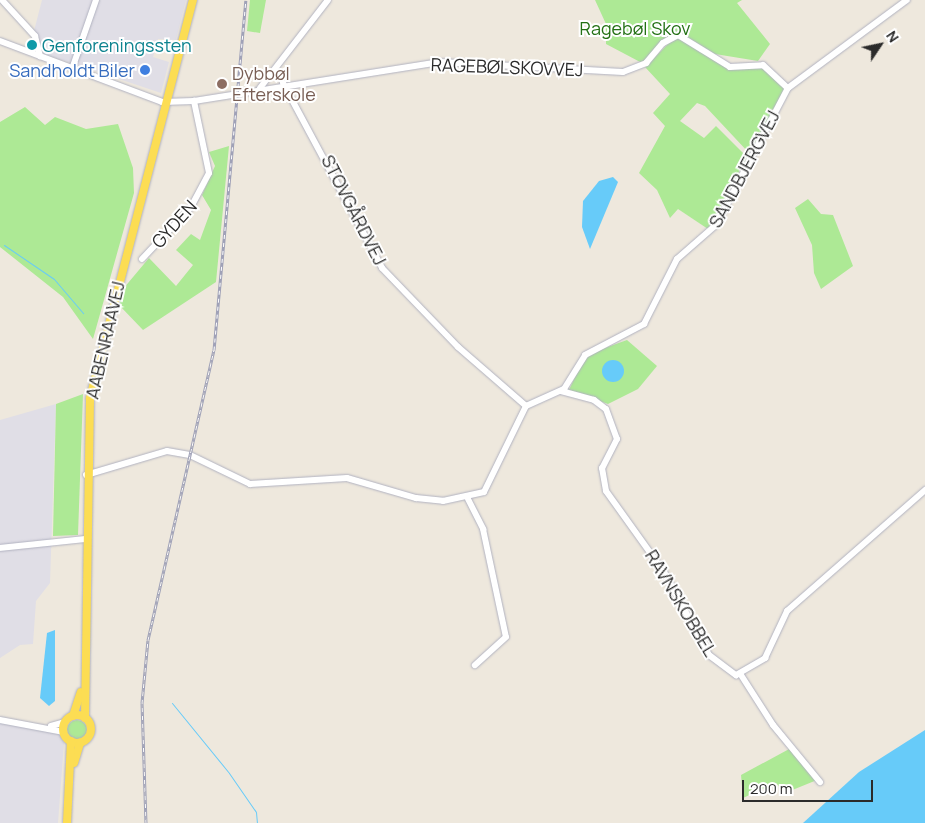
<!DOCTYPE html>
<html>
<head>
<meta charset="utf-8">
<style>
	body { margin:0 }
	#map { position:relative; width:925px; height:823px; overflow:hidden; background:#eee8dd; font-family:Manrope,sans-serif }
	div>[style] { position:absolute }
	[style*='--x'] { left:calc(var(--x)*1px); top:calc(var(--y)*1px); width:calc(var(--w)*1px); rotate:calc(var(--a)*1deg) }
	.industrial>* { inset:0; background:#e0dee6 }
	.green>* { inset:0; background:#ade995 }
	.round { border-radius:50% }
	.water>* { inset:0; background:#67cbf9 }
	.stream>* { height:1px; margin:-0.5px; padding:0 0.5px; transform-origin:0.5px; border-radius:0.5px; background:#67cbf9 }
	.roads { filter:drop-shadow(0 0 1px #b1b2c0) drop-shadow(0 0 1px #b1b2c0) }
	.minor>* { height:6px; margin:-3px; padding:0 3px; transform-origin:3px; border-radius:3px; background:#fff }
	.major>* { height:8px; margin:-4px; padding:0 4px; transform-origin:4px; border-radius:4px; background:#fcdd53 }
	.major>.ring { margin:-4px; padding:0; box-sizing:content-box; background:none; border:8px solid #fcdd53; border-radius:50% }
	.rail>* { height:3px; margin-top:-1.5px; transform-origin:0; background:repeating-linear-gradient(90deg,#fff 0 4px,#9fa1b7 0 8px); box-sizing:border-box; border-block:1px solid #9fa1b7 }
	.dots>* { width:14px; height:14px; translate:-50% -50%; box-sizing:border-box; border:2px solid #fff; border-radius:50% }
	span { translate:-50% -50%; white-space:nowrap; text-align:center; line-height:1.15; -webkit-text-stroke:4px #fff; paint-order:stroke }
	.park-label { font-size:18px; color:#237014 }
	.culture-label { font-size:18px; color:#0d838f }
	.left { translate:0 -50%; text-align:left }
	.street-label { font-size:18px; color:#2b2b2b }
	.shop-label { font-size:18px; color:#366cbe }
	.right { translate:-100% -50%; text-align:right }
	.education-label { font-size:18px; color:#785e54 }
	.north { position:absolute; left:855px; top:20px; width:50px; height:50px; -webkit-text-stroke:4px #fff; paint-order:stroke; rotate:56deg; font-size:14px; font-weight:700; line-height:20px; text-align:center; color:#2b2b2b }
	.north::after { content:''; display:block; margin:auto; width:18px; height:22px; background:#2b2b2b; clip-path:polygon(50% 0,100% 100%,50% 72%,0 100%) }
	.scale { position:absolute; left:742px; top:780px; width:131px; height:22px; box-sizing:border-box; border:2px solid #2b2b2b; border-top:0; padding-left:6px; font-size:15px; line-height:18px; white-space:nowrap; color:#2b2b2b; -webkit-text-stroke:4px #fff; paint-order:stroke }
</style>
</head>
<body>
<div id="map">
	<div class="industrial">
		<i style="clip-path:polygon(42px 0,186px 0,176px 40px,158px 39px,153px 57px,169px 62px,161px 93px,44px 54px,34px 31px)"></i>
		<i style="clip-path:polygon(56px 404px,50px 583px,36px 601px,33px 644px,20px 645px,0 658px,0 420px)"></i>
		<i style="clip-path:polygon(0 722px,58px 732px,64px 742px,58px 823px,0 823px)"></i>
	</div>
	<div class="green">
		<i style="clip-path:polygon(250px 0,266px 0,260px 33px,247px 31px)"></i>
		<i style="clip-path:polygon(595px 0,742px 0,737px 3px,770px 44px,758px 61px,715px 54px,679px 32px,668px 35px,642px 63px,606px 44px,606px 24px)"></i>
		<i style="clip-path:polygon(675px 37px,685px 39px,727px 68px,762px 67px,786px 88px,749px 153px,705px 106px,697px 103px,680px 121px,704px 138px,716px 126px,747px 157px,708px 229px,678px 209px,670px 218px,657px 190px,639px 173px,665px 126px,653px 113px,670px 94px,645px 67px)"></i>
		<i style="clip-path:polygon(25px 107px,45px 125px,55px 117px,86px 129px,118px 124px,133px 168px,134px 193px,93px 339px,63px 297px,0 247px,0 122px)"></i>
		<i style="clip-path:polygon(229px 146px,216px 282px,143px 330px,119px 305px,123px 289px,149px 258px,176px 286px,193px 265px,176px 250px,191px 234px,200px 240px,211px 210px,202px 195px,215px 166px,209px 152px)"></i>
		<i style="clip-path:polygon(808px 199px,821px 214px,833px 215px,853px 266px,821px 289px,814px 273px,812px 245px,795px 208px)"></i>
		<i style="clip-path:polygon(627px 340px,657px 366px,638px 389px,608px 404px,569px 390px,582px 362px,591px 353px)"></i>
		<i style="clip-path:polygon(83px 394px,78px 535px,53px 536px,56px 404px)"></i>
		<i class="round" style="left:67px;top:720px;width:20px;height:20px"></i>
		<i style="clip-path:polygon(791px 748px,817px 780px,785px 793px,776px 783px,743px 798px,741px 775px)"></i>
	</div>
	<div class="water">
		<i style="clip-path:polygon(613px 177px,618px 182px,590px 249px,582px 227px,583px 201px,599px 181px)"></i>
		<i class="round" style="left:602px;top:360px;width:22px;height:22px"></i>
		<i style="clip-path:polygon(55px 630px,55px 701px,49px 706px,40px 698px,47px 633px)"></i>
		<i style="clip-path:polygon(925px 730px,925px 823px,803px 823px,859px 772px)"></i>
	</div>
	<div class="stream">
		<i style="--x:4;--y:245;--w:60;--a:34.2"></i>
		<i style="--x:54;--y:279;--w:45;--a:49.5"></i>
		<i style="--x:172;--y:703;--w:90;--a:50.8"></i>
		<i style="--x:229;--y:773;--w:47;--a:55.3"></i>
		<i style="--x:256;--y:812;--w:11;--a:85"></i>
	</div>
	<div class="roads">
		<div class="minor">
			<i style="--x:2;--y:0;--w:49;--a:47.5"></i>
			<i style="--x:35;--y:36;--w:21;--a:76"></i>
			<i style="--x:0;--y:41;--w:173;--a:20.6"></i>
			<i style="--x:162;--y:102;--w:32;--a:-2"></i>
			<i style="--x:194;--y:101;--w:249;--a:-9"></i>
			<i style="--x:440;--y:62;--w:183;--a:3.1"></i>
			<i style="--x:623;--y:72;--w:25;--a:-21"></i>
			<i style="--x:646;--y:63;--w:26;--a:-50"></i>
			<i style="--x:663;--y:43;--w:17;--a:-28"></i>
			<i style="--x:678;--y:35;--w:61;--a:31.6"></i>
			<i style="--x:730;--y:67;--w:33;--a:-3"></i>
			<i style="--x:763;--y:65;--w:34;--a:43"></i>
			<i style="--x:72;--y:69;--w:73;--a:-70.8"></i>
			<i style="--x:283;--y:83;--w:210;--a:61.8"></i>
			<i style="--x:382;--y:268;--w:110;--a:46.1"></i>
			<i style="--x:458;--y:347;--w:90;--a:40.9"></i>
			<i style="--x:260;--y:88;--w:111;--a:-52.3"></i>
			<i style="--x:142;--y:259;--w:71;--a:-46.7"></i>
			<i style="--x:191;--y:207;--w:38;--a:-62"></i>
			<i style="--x:209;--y:173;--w:74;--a:-101.8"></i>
			<i style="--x:561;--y:391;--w:34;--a:15"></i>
			<i style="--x:594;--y:400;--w:15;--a:37"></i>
			<i style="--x:606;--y:409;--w:32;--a:70"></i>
			<i style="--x:617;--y:439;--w:33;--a:117"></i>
			<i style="--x:602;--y:468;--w:23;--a:80"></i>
			<i style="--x:606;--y:491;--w:100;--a:54.4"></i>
			<i style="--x:664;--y:572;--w:94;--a:61.5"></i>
			<i style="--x:709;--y:655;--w:34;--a:37"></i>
			<i style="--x:736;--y:675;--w:34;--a:-30"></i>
			<i style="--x:765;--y:658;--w:52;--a:-64.9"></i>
			<i style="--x:787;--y:611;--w:184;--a:-41.2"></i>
			<i style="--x:86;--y:475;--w:84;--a:-16.5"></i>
			<i style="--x:167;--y:451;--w:23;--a:10"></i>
			<i style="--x:190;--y:455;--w:67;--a:25.8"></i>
			<i style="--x:250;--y:484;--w:97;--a:-3.5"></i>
			<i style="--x:347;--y:478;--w:72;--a:16.2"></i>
			<i style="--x:416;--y:498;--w:27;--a:6"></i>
			<i style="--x:443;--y:501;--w:42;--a:-12.4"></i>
			<i style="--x:484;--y:492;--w:96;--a:-64"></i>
			<i style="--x:526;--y:406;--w:42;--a:-24.1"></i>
			<i style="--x:564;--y:389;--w:40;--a:-58"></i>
			<i style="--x:585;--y:355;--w:67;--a:-27.7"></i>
			<i style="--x:644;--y:324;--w:73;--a:-63.1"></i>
			<i style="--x:677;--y:259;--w:52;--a:-41.1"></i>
			<i style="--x:716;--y:225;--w:155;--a:-62.3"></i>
			<i style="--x:788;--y:88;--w:148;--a:-36.5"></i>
			<i style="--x:468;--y:499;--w:34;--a:63"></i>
			<i style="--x:483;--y:529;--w:110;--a:78"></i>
			<i style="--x:506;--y:637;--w:42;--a:137.9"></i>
			<i style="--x:0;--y:548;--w:85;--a:-6"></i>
			<i style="--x:741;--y:675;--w:59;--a:57.4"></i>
			<i style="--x:773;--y:725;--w:74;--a:50.5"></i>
			<i style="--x:0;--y:720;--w:65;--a:10.6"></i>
			<i style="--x:51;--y:726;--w:15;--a:-16"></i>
		</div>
		<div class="major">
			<i class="ring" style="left:63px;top:715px;width:20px;height:20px"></i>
			<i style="--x:73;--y:716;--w:25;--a:-72"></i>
			<i style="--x:85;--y:718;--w:320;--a:-89.1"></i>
			<i style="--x:90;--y:398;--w:411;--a:-75.5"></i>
			<i style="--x:74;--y:763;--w:21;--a:-73"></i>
			<i style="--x:67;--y:823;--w:82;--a:-87.2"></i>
		</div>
	</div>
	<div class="rail">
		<i style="--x:146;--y:823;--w:120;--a:-91.9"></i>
		<i style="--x:142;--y:703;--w:63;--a:-84.6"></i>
		<i style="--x:148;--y:640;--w:297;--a:-77.2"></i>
		<i style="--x:214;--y:350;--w:351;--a:-84.8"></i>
	</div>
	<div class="dots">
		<i style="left:32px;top:45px;background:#0f9aa8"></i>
		<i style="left:145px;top:70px;background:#3f7fe0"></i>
		<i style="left:222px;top:84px;background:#8d6e63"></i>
	</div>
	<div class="park-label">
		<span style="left:635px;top:28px">Ragebøl Skov</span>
	</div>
	<div class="culture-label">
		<span class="left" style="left:42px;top:45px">Genforeningssten</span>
	</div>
	<div class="street-label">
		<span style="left:507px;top:67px;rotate:2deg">RAGEBØLSKOVVEJ</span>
		<span style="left:744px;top:169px;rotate:-62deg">SANDBJERGVEJ</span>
		<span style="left:354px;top:210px;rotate:63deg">STOVGÅRDVEJ</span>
		<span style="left:174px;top:224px;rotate:-48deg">GYDEN</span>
		<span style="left:105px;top:340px;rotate:-77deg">AABENRAAVEJ</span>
		<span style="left:681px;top:603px;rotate:59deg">RAVNSKOBBEL</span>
	</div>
	<div class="shop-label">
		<span class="right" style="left:135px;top:70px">Sandholdt Biler</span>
	</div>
	<div class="education-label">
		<span class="left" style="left:232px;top:84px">Dybbøl<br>Efterskole</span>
	</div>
	<div class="north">N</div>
	<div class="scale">200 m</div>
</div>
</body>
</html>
